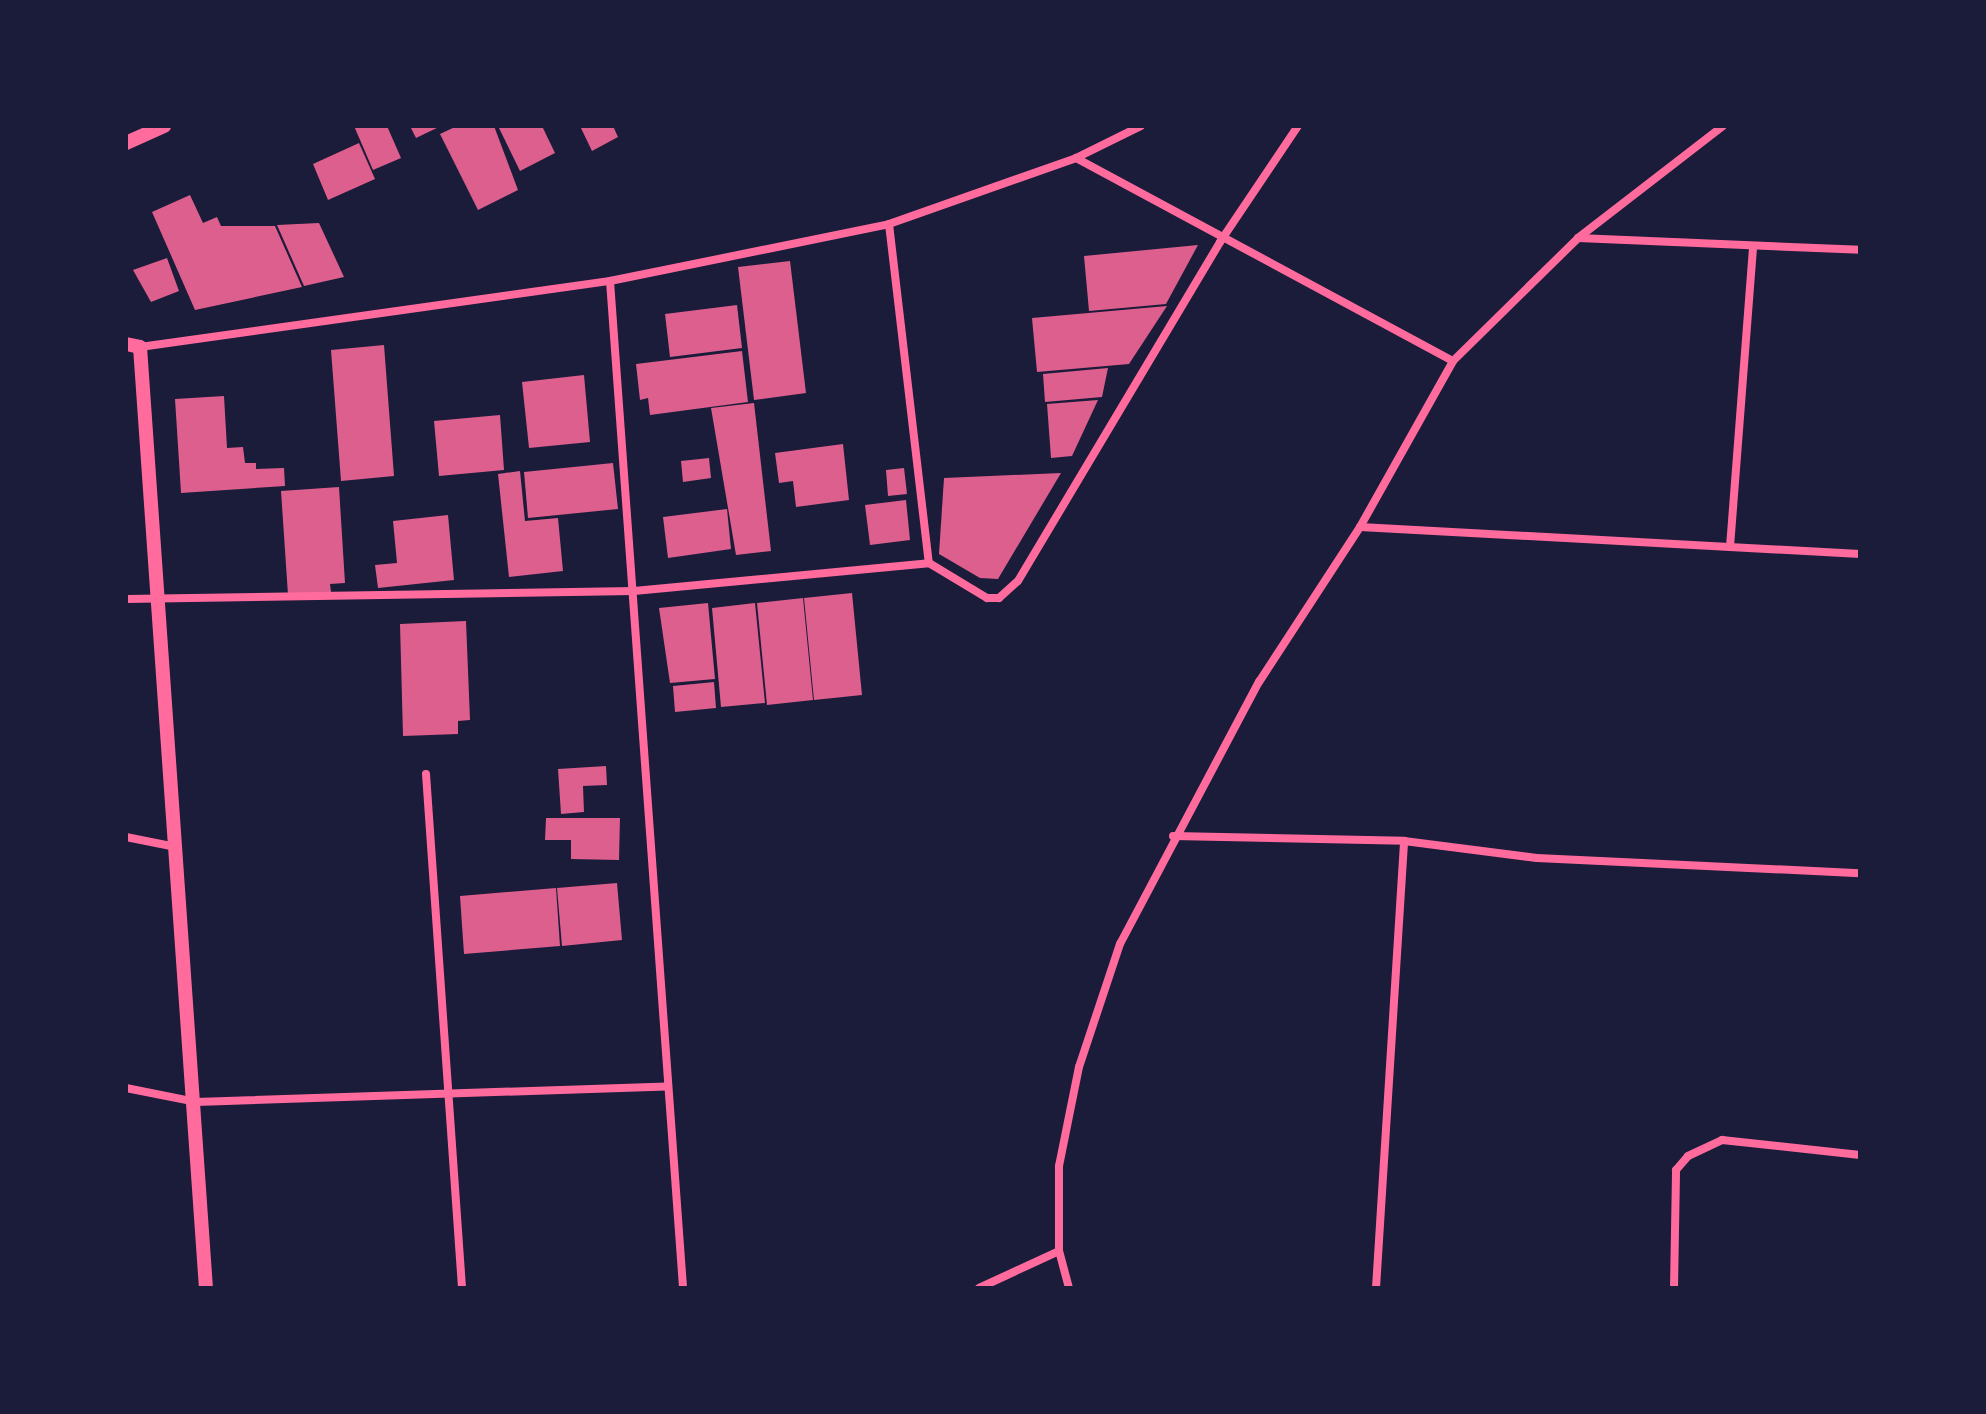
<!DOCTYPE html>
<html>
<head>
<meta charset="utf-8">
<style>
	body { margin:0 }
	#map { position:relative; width:1986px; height:1414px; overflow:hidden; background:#1b1b3a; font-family:"DejaVu Sans",sans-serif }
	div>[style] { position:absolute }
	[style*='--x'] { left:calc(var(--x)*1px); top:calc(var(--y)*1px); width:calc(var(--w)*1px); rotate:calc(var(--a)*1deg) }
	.building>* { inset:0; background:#dd5f8e }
	.minor>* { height:8px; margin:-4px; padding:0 4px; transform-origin:4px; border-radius:4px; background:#ff6b9d }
	.tertiary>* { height:14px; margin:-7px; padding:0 7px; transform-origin:7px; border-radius:7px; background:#ff6b9d }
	span { translate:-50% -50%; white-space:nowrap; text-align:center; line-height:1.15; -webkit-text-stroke:6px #1b1b3a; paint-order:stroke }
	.frame { position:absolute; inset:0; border:128px solid #1b1b3a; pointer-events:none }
</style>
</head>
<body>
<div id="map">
	<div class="building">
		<i style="clip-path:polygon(354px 126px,387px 126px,401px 158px,373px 170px)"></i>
		<i style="clip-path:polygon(410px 126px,441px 126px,416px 138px)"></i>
		<i style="clip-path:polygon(457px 126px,494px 126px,518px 190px,478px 210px,440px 134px)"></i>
		<i style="clip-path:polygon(498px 126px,542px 126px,555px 153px,520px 171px)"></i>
		<i style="clip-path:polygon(580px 126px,613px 126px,618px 137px,592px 151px)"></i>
		<i style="clip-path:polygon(359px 143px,375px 179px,328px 200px,313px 164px)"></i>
		<i style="clip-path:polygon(190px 195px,203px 223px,217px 217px,221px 226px,275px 226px,302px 287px,195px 310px,152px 212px)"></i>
		<i style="clip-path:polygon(319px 223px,344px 277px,304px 286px,277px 225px)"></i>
		<i style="clip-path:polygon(1198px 245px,1166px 304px,1089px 311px,1084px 256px)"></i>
		<i style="clip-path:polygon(167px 258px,179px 291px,151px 302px,133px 270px)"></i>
		<i style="clip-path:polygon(790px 261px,806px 393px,754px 400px,738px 267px)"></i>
		<i style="clip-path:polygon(737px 305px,742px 348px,670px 357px,665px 314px)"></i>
		<i style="clip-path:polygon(1167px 306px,1129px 364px,1037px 372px,1032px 318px)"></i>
		<i style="clip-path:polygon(384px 345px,394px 476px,341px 481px,331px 350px)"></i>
		<i style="clip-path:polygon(742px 351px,748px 402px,650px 415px,648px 398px,640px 400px,636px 364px)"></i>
		<i style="clip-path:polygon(1108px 368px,1102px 397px,1045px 402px,1043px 374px)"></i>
		<i style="clip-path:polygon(584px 375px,590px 442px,529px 448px,522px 382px)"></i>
		<i style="clip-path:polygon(224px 396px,227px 448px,243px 447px,245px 463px,256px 463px,256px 469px,284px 468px,285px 486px,181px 493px,175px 399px)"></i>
		<i style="clip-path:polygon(1098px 400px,1072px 456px,1051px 458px,1047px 404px)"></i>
		<i style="clip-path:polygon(754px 403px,771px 551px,736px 555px,711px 408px)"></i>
		<i style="clip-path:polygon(500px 415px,504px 470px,439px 476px,434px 421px)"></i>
		<i style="clip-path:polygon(843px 444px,849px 500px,796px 507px,793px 481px,779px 483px,775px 453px)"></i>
		<i style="clip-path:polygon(709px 458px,711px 478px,683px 482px,681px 461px)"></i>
		<i style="clip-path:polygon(613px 463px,618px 509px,528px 518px,524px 472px)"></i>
		<i style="clip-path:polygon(904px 468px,907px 494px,888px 496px,886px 470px)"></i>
		<i style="clip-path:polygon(520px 471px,525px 521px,558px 518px,563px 571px,509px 577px,498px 474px)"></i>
		<i style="clip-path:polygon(1061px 473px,998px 579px,980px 578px,939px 554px,944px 478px)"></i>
		<i style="clip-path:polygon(339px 487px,345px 583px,330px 584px,331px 592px,288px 595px,281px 491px)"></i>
		<i style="clip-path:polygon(906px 500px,910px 540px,870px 545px,865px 505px)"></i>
		<i style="clip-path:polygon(727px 509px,731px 549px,668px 558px,663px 517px)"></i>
		<i style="clip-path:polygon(448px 515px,454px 580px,378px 588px,375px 565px,397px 563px,393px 521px)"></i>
		<i style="clip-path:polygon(852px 593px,862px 695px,814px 700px,804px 598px)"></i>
		<i style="clip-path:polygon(803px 598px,813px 700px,767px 705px,757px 603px)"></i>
		<i style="clip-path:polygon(708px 603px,715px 679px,670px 683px,659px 608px)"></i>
		<i style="clip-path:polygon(755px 603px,765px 703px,721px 707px,712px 608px)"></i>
		<i style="clip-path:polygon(466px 621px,470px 720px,458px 721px,458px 734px,403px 736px,400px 624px)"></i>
		<i style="clip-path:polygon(714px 682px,716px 708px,675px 712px,673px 686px)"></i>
		<i style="clip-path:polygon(606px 766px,607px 785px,583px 786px,584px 812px,561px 814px,558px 769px)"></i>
		<i style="clip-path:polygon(546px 818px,620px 818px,619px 860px,571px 859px,571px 840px,545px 840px)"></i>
		<i style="clip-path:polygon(617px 883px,622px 940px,562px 946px,557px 888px)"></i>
		<i style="clip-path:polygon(556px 888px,560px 946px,464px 954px,460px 896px)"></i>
	</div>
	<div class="minor">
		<i style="--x:1076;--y:158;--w:428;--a:28.3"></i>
		<i style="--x:889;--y:224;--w:341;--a:83.3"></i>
		<i style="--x:929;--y:563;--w:68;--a:31.1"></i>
		<i style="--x:987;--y:598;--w:12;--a:0"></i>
		<i style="--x:999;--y:598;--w:25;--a:-42"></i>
		<i style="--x:1018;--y:581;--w:395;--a:-59.2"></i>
		<i style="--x:1220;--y:242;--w:140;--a:-56.1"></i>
		<i style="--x:1578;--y:238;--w:282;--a:2.4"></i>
		<i style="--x:610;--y:281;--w:1010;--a:85.85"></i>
		<i style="--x:140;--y:347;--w:475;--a:-8"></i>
		<i style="--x:610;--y:281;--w:285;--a:-11.5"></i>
		<i style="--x:889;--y:224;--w:198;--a:-19.4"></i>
		<i style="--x:1076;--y:158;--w:72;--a:-26.2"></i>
		<i style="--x:1360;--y:527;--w:501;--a:3.09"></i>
		<i style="--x:1730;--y:547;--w:302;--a:-85.6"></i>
		<i style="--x:126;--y:599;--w:508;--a:-0.9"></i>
		<i style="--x:634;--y:591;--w:296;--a:-5.4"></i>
		<i style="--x:426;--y:774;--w:515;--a:85.99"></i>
		<i style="--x:1173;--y:836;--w:231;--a:1.2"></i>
		<i style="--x:1404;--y:841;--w:134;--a:7.3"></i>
		<i style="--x:1537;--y:858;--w:323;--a:2.7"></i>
		<i style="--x:126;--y:837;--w:51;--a:11.3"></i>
		<i style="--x:126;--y:1088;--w:71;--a:11.3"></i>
		<i style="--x:196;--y:1102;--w:471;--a:-1.9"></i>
		<i style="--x:979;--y:1288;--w:88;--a:-24.8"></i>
		<i style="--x:1069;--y:1288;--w:38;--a:-105"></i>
		<i style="--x:1059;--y:1251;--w:85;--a:-90"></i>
		<i style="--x:1059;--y:1166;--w:101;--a:-78.6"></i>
		<i style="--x:1079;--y:1067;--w:130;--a:-71.6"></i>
		<i style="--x:1120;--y:944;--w:297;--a:-62.1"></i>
		<i style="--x:1259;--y:682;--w:185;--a:-56.9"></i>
		<i style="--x:1360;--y:527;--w:190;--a:-60.7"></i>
		<i style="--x:1453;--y:361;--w:175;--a:-44.5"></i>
		<i style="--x:1578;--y:238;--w:183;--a:-37.7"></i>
		<i style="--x:1376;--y:1288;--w:448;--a:-86.4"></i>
		<i style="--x:1674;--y:1288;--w:118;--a:-89"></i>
		<i style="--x:1676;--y:1170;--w:18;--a:-49"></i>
		<i style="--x:1688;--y:1156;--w:38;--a:-25"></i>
		<i style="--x:1722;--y:1140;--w:139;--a:6.2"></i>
	</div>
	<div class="tertiary">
		<i style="--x:126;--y:143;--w:42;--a:-24.1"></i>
		<i style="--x:126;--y:344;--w:14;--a:12"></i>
		<i style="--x:140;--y:347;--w:943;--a:85.99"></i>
	</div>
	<div class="frame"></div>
</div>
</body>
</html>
